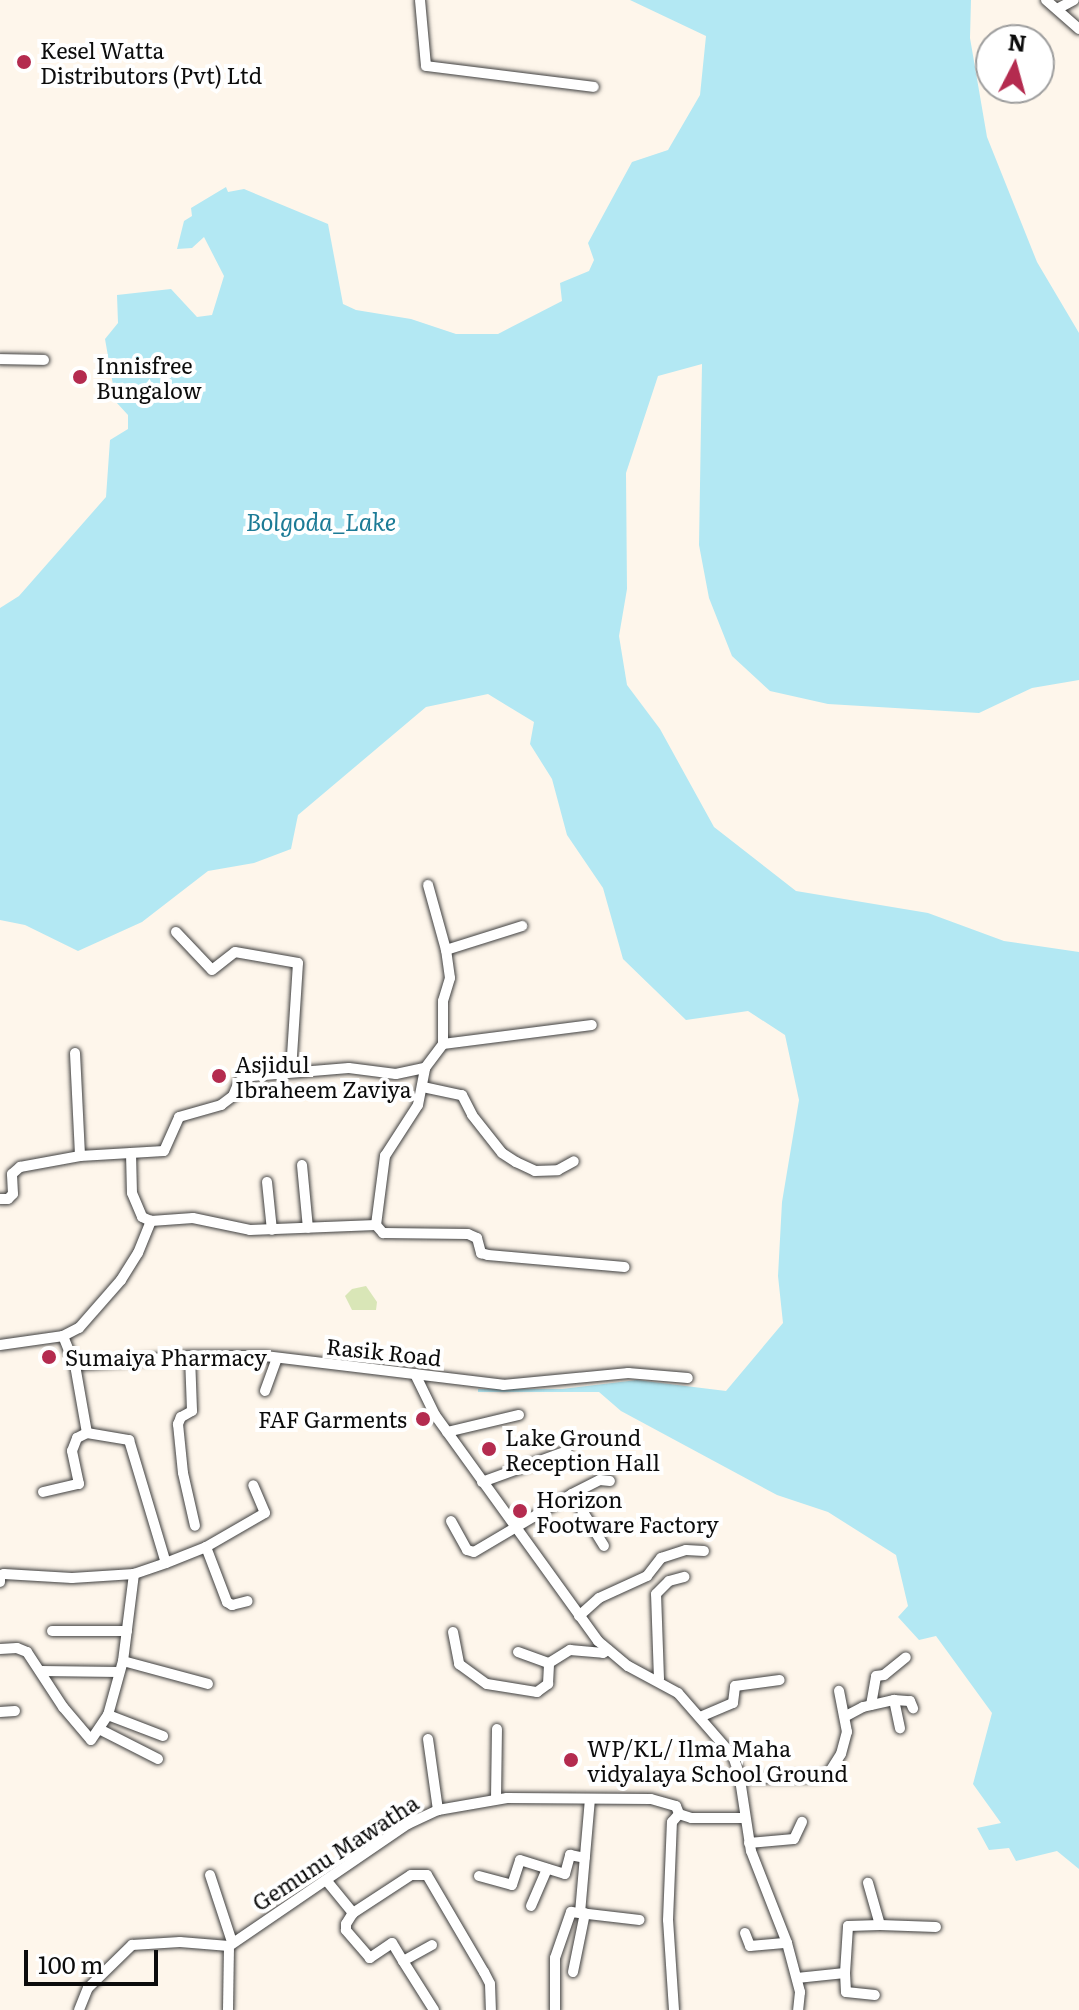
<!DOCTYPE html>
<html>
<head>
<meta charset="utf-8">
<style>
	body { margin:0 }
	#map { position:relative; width:1079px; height:2010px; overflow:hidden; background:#fef6eb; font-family:Literata,serif }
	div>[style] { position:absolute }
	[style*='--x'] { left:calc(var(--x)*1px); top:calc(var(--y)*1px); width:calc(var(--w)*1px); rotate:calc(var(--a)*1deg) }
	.green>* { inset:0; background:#d9e6b7 }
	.water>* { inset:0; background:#b3e8f3 }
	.roads { filter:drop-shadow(0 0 2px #3f3f3f) drop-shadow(0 0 2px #3f3f3f) }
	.street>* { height:10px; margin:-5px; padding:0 5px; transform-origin:5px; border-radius:5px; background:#fff }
	.dots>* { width:22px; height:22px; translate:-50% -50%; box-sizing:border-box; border:4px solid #fff; border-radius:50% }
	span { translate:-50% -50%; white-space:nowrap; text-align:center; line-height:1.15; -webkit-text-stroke:8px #fff; paint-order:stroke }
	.poi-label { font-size:22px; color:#0c0c0c }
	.left { translate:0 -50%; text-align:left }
	.right { translate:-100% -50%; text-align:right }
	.street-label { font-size:22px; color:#0c0c0c }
	.water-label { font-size:24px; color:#1c7b96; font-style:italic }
	.north { position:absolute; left:975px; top:24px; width:80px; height:80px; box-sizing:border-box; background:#fff; border:2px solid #9e9e9e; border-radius:50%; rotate:6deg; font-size:22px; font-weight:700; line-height:32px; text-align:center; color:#0c0c0c }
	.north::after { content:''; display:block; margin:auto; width:28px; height:36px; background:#b42b4f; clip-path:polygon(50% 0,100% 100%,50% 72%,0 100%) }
	.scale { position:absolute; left:24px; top:1950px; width:134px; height:36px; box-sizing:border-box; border:4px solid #0c0c0c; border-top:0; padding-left:10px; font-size:24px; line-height:28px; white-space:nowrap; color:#0c0c0c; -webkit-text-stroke:6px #fff; paint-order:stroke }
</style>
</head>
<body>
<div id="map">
	<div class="green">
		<i style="clip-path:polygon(366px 1286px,377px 1302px,376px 1310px,352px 1310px,345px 1296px,352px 1289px)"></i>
	</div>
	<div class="water">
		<i style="clip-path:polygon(630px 0,971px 0,970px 38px,987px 137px,1037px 262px,1079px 333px,1079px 680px,1032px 688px,979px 713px,828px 704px,770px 691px,732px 656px,709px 598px,699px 545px,702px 364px,658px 376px,626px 473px,627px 589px,619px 636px,627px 685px,660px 729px,714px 827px,796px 891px,928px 913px,1004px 941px,1079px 952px,1079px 1869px,1057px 1851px,1016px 1861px,1009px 1848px,989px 1850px,977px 1828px,1001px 1823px,973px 1784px,992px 1713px,936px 1636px,919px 1640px,898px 1617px,908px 1606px,896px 1555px,828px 1512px,777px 1495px,621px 1411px,599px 1392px,478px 1392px,478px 1389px,562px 1389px,637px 1380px,726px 1391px,783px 1323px,778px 1276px,782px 1202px,799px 1100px,785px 1035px,748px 1011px,686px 1020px,623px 959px,603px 888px,567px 835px,552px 779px,530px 744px,534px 722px,488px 694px,426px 707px,298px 815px,291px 849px,254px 863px,208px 871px,142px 922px,78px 951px,25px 925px,0 920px,0 608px,19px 596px,106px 497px,110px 440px,128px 429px,128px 415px,116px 402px,105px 339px,118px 323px,117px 295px,171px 289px,197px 317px,212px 315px,224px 276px,204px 237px,192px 248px,177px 249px,184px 221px,192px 216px,191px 208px,226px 187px,228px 192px,244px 189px,328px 224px,343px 304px,356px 310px,411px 319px,456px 334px,498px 334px,562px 301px,560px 283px,589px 271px,594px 260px,588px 243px,632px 162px,668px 150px,700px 95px,706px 36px)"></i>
	</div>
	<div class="roads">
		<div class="street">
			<i style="--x:420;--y:0;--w:66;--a:84.8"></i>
			<i style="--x:426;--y:66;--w:169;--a:7.1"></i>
			<i style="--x:1046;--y:0;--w:44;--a:41.3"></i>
			<i style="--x:1057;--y:9;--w:19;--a:-28"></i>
			<i style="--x:0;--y:359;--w:44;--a:1.3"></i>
			<i style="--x:428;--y:885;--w:67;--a:74.5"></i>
			<i style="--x:176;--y:932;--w:52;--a:46.5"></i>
			<i style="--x:212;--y:970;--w:29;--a:-38"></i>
			<i style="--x:235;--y:952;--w:64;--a:9.9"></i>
			<i style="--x:298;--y:963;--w:108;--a:93.7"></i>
			<i style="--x:443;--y:1044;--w:150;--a:-7.3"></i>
			<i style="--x:75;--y:1053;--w:103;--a:87.2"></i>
			<i style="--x:423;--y:1087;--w:40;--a:12"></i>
			<i style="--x:462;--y:1095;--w:22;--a:63"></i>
			<i style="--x:472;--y:1115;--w:48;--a:51.7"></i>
			<i style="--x:502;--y:1153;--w:17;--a:33"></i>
			<i style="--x:516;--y:1162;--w:21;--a:25"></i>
			<i style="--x:535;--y:1171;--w:23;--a:-2"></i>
			<i style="--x:558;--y:1170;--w:18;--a:-29"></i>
			<i style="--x:131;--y:1153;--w:40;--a:88.6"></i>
			<i style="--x:132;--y:1193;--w:26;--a:67"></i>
			<i style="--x:142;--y:1217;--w:10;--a:24"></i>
			<i style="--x:302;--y:1165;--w:63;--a:84.6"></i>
			<i style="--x:267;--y:1182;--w:48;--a:84.1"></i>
			<i style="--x:0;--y:1199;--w:8;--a:0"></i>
			<i style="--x:8;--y:1199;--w:7;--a:-45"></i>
			<i style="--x:13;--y:1194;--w:20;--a:-93"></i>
			<i style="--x:12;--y:1174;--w:11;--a:-41"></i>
			<i style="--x:20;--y:1167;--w:61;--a:-10.4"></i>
			<i style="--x:80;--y:1156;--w:84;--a:-3.4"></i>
			<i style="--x:164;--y:1151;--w:37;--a:-66"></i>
			<i style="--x:179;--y:1117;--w:44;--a:-15.9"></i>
			<i style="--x:221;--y:1105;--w:15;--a:-37"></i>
			<i style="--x:233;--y:1096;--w:15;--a:-67"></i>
			<i style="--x:239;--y:1082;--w:14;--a:-25"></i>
			<i style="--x:252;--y:1076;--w:97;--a:-4.7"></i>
			<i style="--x:349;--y:1068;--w:47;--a:7.3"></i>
			<i style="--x:396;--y:1074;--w:30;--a:-12"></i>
			<i style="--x:376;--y:1225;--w:11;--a:49"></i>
			<i style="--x:383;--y:1233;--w:85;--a:0.7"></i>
			<i style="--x:468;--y:1234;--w:10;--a:24"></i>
			<i style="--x:477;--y:1238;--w:16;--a:75"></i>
			<i style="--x:481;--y:1253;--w:7;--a:16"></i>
			<i style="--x:488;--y:1255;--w:137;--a:5"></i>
			<i style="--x:63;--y:1336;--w:31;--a:68"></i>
			<i style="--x:75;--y:1365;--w:69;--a:80"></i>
			<i style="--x:87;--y:1433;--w:43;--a:9.5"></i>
			<i style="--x:129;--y:1440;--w:128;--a:73.3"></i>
			<i style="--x:0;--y:1345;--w:64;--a:-8.1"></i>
			<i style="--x:63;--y:1336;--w:18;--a:-27"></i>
			<i style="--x:79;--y:1328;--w:64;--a:-48.8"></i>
			<i style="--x:121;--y:1280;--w:32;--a:-58"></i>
			<i style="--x:138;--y:1253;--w:35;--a:-68"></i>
			<i style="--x:151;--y:1221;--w:42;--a:-4.1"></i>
			<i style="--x:193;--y:1218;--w:58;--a:11.9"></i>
			<i style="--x:250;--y:1230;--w:126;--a:-2.3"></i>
			<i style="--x:376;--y:1225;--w:70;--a:-82.6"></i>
			<i style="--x:385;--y:1156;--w:61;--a:-57.1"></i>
			<i style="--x:418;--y:1105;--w:38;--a:-79"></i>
			<i style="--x:425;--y:1068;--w:30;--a:-53"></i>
			<i style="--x:443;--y:1044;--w:43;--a:-90"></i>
			<i style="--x:443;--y:1001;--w:24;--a:-73"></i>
			<i style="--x:450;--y:978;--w:28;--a:-98"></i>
			<i style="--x:446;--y:950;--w:80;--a:-17.5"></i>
			<i style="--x:190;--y:1356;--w:55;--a:87.9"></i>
			<i style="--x:192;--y:1411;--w:13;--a:151"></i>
			<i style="--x:181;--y:1417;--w:8;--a:113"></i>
			<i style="--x:178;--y:1424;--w:49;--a:84.2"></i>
			<i style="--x:183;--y:1473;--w:54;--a:77.2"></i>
			<i style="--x:75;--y:1365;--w:115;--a:-4.5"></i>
			<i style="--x:190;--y:1356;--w:75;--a:0"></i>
			<i style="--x:265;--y:1356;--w:240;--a:6.9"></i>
			<i style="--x:503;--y:1385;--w:126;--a:-5.5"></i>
			<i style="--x:628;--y:1373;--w:60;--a:4.8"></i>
			<i style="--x:415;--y:1374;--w:46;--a:64"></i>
			<i style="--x:435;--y:1415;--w:279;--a:54.2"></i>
			<i style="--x:598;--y:1641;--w:39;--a:40"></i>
			<i style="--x:628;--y:1666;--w:57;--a:28.4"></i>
			<i style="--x:678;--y:1693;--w:84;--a:48.9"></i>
			<i style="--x:733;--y:1756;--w:18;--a:71"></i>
			<i style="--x:739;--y:1773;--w:79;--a:81.3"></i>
			<i style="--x:751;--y:1851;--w:99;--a:68.6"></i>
			<i style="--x:787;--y:1943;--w:51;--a:75.1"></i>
			<i style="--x:800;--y:1992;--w:18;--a:96"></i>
			<i style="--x:265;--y:1391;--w:35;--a:-70"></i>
			<i style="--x:447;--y:1432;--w:74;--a:-13.3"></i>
			<i style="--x:482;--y:1482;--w:90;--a:-20"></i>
			<i style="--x:43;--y:1492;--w:37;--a:-13"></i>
			<i style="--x:79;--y:1484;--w:34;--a:-102"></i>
			<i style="--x:72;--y:1451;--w:14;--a:-69"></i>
			<i style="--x:77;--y:1438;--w:11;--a:-27"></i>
			<i style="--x:572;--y:1494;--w:61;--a:58.4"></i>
			<i style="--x:451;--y:1521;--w:33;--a:61"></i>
			<i style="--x:467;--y:1550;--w:7;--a:16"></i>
			<i style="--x:474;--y:1552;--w:114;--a:-30.6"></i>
			<i style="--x:572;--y:1494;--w:31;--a:-27"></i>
			<i style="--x:600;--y:1480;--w:10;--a:6"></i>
			<i style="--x:206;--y:1547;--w:59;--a:69.1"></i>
			<i style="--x:227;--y:1602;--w:6;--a:31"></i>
			<i style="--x:232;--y:1605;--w:16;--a:-14"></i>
			<i style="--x:0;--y:1582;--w:7;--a:-90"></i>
			<i style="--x:0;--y:1575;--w:4;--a:-14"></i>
			<i style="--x:4;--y:1574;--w:68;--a:3.4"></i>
			<i style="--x:72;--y:1578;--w:62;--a:-3.7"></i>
			<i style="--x:134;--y:1574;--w:34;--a:-19"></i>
			<i style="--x:166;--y:1563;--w:43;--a:-21.8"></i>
			<i style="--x:206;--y:1547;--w:68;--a:-30"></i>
			<i style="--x:265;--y:1513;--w:30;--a:-113"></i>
			<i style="--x:579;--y:1616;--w:27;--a:-42"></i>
			<i style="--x:599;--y:1598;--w:53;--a:-24.6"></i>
			<i style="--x:647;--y:1576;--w:23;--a:-52"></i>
			<i style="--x:661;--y:1558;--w:26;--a:-18"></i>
			<i style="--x:686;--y:1550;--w:18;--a:3"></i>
			<i style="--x:52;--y:1631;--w:75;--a:0"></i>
			<i style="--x:453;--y:1632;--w:33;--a:79"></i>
			<i style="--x:459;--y:1664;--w:34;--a:36"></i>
			<i style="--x:487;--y:1684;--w:51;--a:9.1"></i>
			<i style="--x:537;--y:1692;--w:14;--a:-36"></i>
			<i style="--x:548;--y:1684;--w:21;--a:-87"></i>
			<i style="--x:0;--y:1649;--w:17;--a:-3"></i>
			<i style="--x:17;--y:1648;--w:11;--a:22"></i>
			<i style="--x:27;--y:1652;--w:66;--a:56.8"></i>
			<i style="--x:63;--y:1707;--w:43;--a:49.7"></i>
			<i style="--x:91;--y:1740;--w:30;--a:-56"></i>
			<i style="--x:108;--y:1715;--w:56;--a:-74.5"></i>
			<i style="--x:123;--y:1661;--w:88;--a:-82.8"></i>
			<i style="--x:518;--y:1652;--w:33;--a:20"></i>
			<i style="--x:549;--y:1663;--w:25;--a:-32"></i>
			<i style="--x:570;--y:1650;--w:33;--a:5"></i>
			<i style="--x:603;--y:1653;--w:6;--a:-31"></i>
			<i style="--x:123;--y:1661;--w:88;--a:15.1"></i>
			<i style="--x:41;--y:1671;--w:78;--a:0.7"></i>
			<i style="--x:659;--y:1679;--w:85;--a:-92"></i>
			<i style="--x:656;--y:1594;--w:18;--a:-45"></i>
			<i style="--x:669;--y:1581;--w:16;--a:-15"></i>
			<i style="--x:894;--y:1700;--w:16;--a:4"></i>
			<i style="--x:910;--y:1701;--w:8;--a:67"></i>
			<i style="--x:871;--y:1705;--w:29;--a:-80"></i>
			<i style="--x:876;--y:1676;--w:8;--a:-7"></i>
			<i style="--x:884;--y:1675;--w:28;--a:-39"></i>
			<i style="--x:0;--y:1712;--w:15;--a:-4"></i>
			<i style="--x:108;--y:1715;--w:59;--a:20.9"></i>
			<i style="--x:846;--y:1716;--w:19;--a:-28"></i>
			<i style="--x:863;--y:1707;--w:32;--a:-13"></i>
			<i style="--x:894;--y:1700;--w:29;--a:78"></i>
			<i style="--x:700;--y:1717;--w:36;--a:-23"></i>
			<i style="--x:733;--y:1703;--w:17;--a:-83"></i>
			<i style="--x:735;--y:1686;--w:45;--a:-7.6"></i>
			<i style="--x:101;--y:1730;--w:64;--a:27"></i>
			<i style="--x:428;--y:1739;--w:72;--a:82"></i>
			<i style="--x:740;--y:1778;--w:79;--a:-0.7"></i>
			<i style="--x:819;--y:1777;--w:11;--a:-22"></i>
			<i style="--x:829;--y:1773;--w:22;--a:-58"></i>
			<i style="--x:841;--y:1754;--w:23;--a:-75"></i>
			<i style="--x:847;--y:1732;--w:42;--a:-101"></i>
			<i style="--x:496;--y:1799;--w:70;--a:-89.2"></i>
			<i style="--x:749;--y:1843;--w:45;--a:-5.1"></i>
			<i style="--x:794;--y:1839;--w:19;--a:-65"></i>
			<i style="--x:210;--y:1875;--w:71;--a:71.8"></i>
			<i style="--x:479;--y:1876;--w:34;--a:15"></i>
			<i style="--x:512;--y:1885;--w:26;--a:-72"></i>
			<i style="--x:520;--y:1860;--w:47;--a:17.3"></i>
			<i style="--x:565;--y:1874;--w:20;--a:-75"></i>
			<i style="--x:570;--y:1855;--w:15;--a:11"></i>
			<i style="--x:326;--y:1880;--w:43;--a:50.7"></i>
			<i style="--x:531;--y:1906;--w:40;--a:-66.6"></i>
			<i style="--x:580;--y:1913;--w:114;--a:-85"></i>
			<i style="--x:880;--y:1925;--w:56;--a:2"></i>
			<i style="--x:745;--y:1933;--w:14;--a:69"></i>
			<i style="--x:750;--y:1946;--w:37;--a:-5"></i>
			<i style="--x:432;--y:1945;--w:33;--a:151"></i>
			<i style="--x:403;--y:1961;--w:21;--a:-121"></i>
			<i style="--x:392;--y:1943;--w:27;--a:146"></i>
			<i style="--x:370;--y:1958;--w:37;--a:-131"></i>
			<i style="--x:346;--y:1930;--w:6;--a:-90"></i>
			<i style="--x:346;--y:1924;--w:13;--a:-58"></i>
			<i style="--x:353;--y:1913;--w:69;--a:-33.2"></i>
			<i style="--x:411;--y:1875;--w:16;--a:0"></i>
			<i style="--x:427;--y:1875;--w:113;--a:59.6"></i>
			<i style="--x:484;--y:1972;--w:13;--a:63"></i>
			<i style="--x:490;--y:1984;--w:26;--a:88"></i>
			<i style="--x:403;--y:1961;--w:58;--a:57.7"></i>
			<i style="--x:573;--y:1972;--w:60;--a:-78.5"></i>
			<i style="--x:845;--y:1973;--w:19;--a:87"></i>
			<i style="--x:846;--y:1992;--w:29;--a:6"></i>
			<i style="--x:797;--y:1978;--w:48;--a:-5.9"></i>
			<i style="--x:845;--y:1973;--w:47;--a:-86.3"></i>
			<i style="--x:848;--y:1926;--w:32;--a:-2"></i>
			<i style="--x:880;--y:1925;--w:44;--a:-105.9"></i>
			<i style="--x:79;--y:2010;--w:24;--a:-68"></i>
			<i style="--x:88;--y:1988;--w:62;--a:-44.3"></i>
			<i style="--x:132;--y:1945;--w:48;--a:-3.6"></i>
			<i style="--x:180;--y:1942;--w:49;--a:4.7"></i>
			<i style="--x:229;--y:1946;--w:217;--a:-34.3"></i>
			<i style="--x:408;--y:1824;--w:33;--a:-25"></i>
			<i style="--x:438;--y:1810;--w:70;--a:-9.9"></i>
			<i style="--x:507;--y:1798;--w:144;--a:0.4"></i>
			<i style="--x:651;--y:1799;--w:26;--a:16"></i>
			<i style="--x:676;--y:1806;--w:9;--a:69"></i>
			<i style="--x:228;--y:2010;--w:64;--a:-89.1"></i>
			<i style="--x:555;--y:2010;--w:52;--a:-90"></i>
			<i style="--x:555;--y:1958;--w:49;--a:-70.8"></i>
			<i style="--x:571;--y:1912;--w:69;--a:6.6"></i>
			<i style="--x:674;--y:2010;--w:90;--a:-93.8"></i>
			<i style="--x:668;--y:1920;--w:98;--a:-87.7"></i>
			<i style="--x:672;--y:1822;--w:11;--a:-49"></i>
			<i style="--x:679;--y:1814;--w:13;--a:18"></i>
			<i style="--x:691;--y:1818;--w:54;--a:0"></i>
		</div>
	</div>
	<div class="dots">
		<i style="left:24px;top:62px;background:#b42b4f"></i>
		<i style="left:80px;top:377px;background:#b42b4f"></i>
		<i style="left:219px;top:1076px;background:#b42b4f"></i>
		<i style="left:49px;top:1357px;background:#b42b4f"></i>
		<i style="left:423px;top:1419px;background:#b42b4f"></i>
		<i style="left:489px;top:1449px;background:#b42b4f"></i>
		<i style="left:520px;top:1511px;background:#b42b4f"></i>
		<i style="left:571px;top:1760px;background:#b42b4f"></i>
	</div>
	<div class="poi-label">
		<span class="left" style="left:40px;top:62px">Kesel Watta<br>Distributors (Pvt) Ltd</span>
		<span class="left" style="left:96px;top:377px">Innisfree<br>Bungalow</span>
		<span class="left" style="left:235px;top:1076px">Asjidul<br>Ibraheem Zaviya</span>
		<span class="left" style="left:65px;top:1357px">Sumaiya Pharmacy</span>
		<span class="right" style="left:407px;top:1419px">FAF Garments</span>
		<span class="left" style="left:505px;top:1449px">Lake Ground<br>Reception Hall</span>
		<span class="left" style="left:536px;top:1511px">Horizon<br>Footware Factory</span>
		<span class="left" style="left:587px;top:1760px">WP/KL/ Ilma Maha<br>vidyalaya School Ground</span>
	</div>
	<div class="street-label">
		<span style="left:384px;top:1351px;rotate:6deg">Rasik Road</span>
		<span style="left:335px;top:1852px;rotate:-33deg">Gemunu Mawatha</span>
	</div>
	<div class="water-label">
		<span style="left:321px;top:521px">Bolgoda_Lake</span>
	</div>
	<div class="north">N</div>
	<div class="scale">100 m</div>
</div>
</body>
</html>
